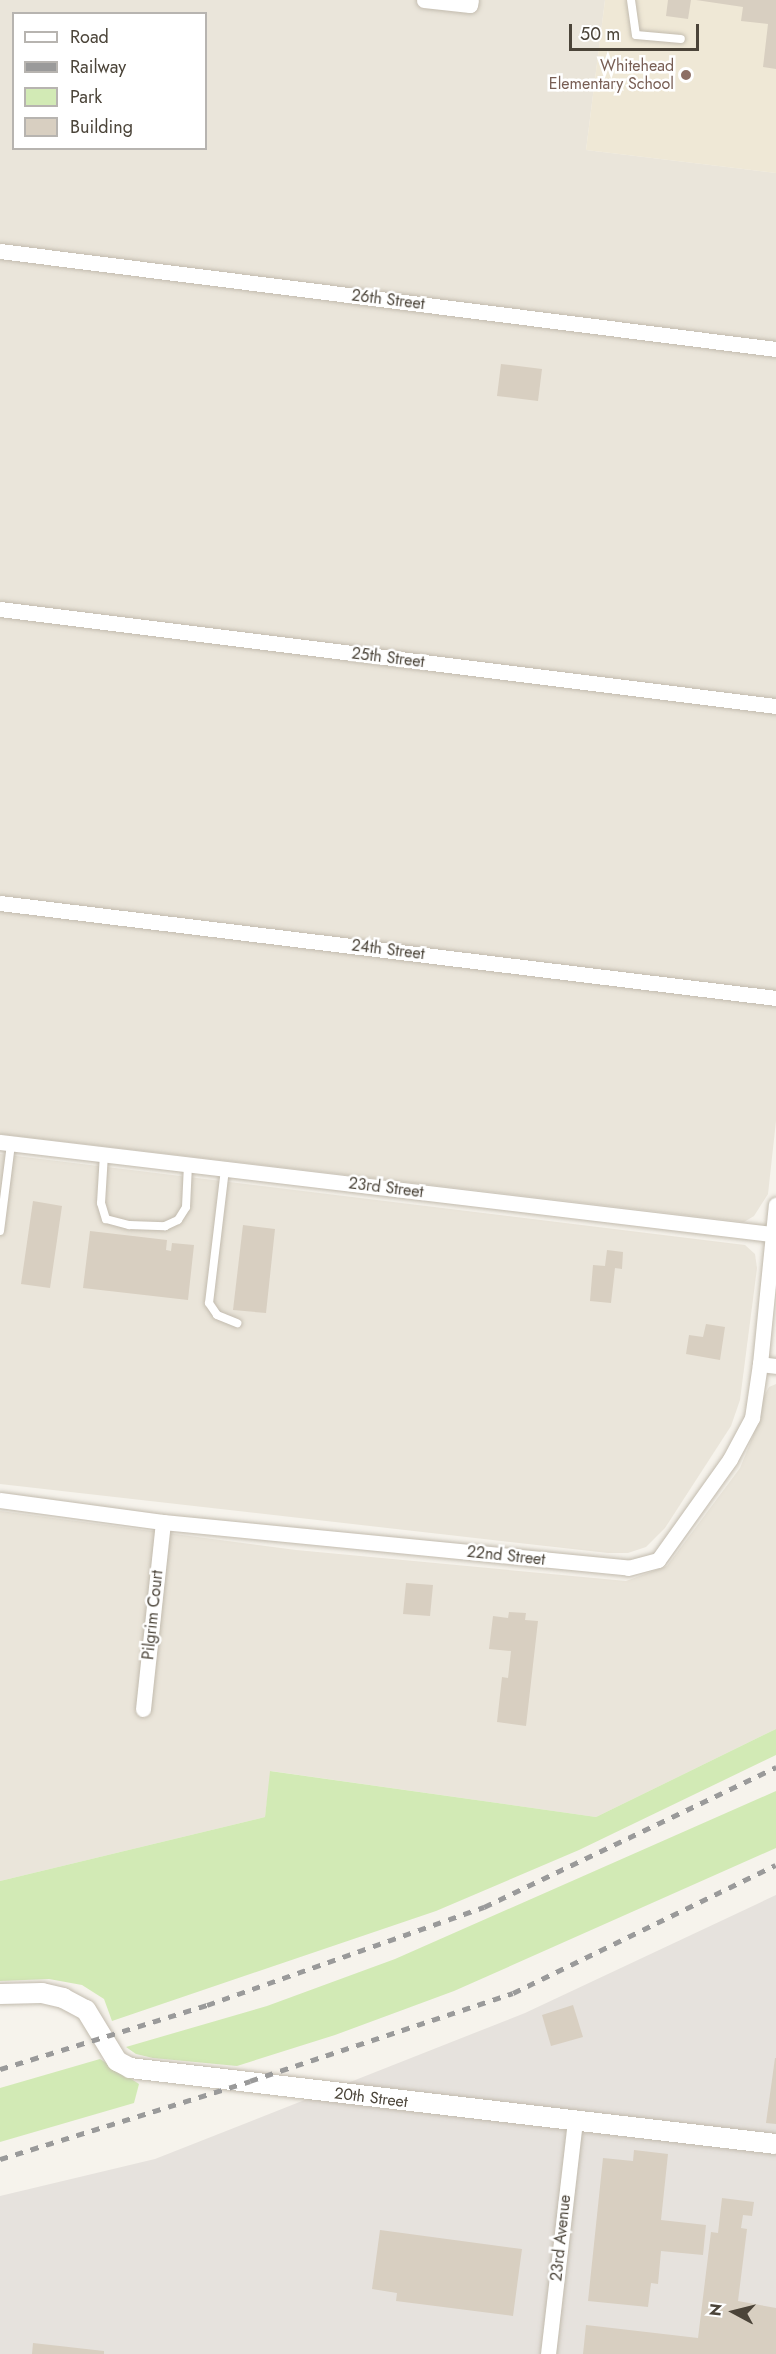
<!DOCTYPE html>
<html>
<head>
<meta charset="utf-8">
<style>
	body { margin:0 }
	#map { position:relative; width:776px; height:2354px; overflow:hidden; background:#f6f3ec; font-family:Jost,sans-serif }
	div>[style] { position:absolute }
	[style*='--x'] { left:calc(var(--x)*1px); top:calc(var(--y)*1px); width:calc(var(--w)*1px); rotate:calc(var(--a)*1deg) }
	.residential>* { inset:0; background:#eae5da }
	.industrial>* { inset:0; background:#e6e2dd }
	.education>* { inset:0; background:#efe8d6 }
	.green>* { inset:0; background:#d2eab5 }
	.building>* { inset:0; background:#d8cfc1 }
	.roads { filter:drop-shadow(0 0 2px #c2bbae) drop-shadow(0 0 2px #c2bbae) }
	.service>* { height:8px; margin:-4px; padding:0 4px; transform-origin:4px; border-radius:4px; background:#fff }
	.minor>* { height:15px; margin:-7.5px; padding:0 7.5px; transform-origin:7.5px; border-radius:7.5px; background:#fff }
	.tertiary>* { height:20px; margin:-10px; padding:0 10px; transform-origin:10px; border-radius:10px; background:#fff }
	.rail>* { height:4.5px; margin-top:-2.25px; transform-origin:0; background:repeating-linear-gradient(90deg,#9a9a9a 0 8px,transparent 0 16px) }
	.dots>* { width:16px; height:16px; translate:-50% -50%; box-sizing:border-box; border:3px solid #fff; border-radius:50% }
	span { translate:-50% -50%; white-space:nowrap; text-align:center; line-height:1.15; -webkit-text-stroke:5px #fff; paint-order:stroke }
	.education-label { font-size:16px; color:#785e54 }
	.right { translate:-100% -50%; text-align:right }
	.street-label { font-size:16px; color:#4b4439 }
	.legend { position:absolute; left:12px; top:12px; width:195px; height:138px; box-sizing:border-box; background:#fff; border:2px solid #b7b4b0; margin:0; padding:8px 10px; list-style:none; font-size:18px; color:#4b4439 }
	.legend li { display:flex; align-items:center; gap:12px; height:30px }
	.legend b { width:30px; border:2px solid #b7b4b0 }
	.north { position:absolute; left:704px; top:2282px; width:60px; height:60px; -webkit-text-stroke:4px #fff; paint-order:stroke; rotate:277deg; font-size:16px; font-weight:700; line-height:24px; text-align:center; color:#4b4439 }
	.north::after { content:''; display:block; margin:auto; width:21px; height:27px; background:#4b4439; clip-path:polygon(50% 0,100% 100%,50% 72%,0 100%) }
	.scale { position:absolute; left:569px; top:24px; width:130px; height:27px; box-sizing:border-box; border:3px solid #4b4439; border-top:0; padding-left:8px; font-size:18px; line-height:21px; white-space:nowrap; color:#4b4439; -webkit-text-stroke:4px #fff; paint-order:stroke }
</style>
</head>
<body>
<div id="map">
	<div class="residential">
		<i style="clip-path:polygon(evenodd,0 0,605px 0,586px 150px,776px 173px,776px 1121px,768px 1194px,754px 1216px,744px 1222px,0 1134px,0 0,14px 14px,206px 14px,206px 148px,14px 148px,14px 14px)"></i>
		<i style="clip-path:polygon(0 1154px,745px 1245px,755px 1254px,757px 1268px,740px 1400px,731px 1426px,665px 1528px,646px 1547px,628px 1553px,608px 1553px,0 1484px)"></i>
		<i style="clip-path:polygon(776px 1384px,776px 1729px,596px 1817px,271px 1771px,265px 1817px,0 1881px,0 1511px,296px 1550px,626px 1581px,667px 1566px,740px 1468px,753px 1436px,763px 1398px,769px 1387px)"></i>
	</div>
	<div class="industrial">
		<i style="clip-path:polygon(776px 1895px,776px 2354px,0 2354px,0 2196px,155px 2159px,525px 2013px)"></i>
	</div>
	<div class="education">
		<i style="clip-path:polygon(605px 0,776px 0,776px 173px,586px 150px)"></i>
	</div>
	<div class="green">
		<i style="clip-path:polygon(776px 1729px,776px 1755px,579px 1850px,436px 1911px,112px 2021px,104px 1999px,82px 1985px,49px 1979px,0 1981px,0 1881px,265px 1817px,270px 1771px,596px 1817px)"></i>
		<i style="clip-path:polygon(776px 1791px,776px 1848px,454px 1991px,335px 2035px,237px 2066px,153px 2058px,136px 2054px,126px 2047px,267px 2006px,395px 1959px)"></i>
		<i style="clip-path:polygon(100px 2059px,139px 2084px,134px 2103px,0 2142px,0 2088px)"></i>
	</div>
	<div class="building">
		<i style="clip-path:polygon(668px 0,691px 0,688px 19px,666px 16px)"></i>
		<i style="clip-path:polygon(696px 0,776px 0,776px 69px,763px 67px,768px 24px,741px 21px,743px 7px)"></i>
		<i style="clip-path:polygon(501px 364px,542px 369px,538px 401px,497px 396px)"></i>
		<i style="clip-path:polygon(33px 1201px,62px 1206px,50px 1288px,21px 1284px)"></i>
		<i style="clip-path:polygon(243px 1225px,275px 1229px,266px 1313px,233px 1310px)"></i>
		<i style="clip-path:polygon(90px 1231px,167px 1240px,166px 1250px,171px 1251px,172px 1243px,194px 1245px,188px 1300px,83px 1288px)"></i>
		<i style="clip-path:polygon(607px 1250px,623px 1252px,622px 1269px,615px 1268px,611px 1303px,590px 1301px,593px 1265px,605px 1266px)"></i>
		<i style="clip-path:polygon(706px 1324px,725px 1327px,720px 1360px,686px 1354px,689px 1335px,703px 1337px)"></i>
		<i style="clip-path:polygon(406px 1583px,433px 1585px,430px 1616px,403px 1614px)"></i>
		<i style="clip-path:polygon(509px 1612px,526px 1613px,525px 1620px,538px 1621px,526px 1726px,497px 1722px,502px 1677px,508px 1678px,511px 1651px,489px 1649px,493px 1616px,508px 1618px)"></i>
		<i style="clip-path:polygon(573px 2005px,583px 2037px,551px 2046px,542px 2015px)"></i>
		<i style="clip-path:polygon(775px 2058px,776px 2058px,776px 2124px,766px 2123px)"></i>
		<i style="clip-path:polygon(634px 2150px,668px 2154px,661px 2220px,706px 2225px,703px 2255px,661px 2251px,658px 2284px,651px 2283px,648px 2307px,588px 2301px,603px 2158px,633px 2161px)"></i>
		<i style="clip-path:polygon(722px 2198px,754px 2202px,752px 2216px,743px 2215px,741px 2228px,747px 2229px,738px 2301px,776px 2308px,776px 2354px,583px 2354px,586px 2325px,698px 2338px,711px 2232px,718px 2233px)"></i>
		<i style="clip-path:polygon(380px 2230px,522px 2249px,513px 2316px,396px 2301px,397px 2293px,372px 2289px)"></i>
		<i style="clip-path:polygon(33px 2343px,104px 2351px,104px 2354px,32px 2354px)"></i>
	</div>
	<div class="roads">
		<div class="service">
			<i style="--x:631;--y:0;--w:35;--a:82"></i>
			<i style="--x:636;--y:35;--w:45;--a:5.1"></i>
			<i style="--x:104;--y:1154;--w:49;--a:93.5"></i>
			<i style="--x:101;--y:1203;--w:17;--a:73"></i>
			<i style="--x:106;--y:1219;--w:24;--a:15"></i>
			<i style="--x:129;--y:1225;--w:36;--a:2"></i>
			<i style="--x:165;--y:1226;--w:14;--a:-25"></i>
			<i style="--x:178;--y:1220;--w:15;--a:-58"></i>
			<i style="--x:186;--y:1207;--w:43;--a:-87.3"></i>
			<i style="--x:225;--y:1169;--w:135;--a:96.8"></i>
			<i style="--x:209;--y:1303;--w:14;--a:56"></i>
			<i style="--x:217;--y:1315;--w:22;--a:22"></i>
			<i style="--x:0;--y:1231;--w:88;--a:-82.8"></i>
		</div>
		<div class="minor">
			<i style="--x:424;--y:0;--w:46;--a:6.2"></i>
			<i style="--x:470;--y:5;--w:5;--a:-79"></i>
			<i style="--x:0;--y:251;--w:782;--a:7.2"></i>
			<i style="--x:0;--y:609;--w:782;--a:7.13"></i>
			<i style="--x:0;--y:903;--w:782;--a:6.98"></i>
			<i style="--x:0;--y:1142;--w:777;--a:6.8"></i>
			<i style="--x:760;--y:1364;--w:16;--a:7"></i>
			<i style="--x:0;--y:1500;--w:164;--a:7.7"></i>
			<i style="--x:163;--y:1522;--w:467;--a:5.6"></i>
			<i style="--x:628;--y:1568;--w:31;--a:-15"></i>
			<i style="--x:658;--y:1560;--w:124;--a:-54.5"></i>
			<i style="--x:730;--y:1459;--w:47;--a:-61.8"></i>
			<i style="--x:752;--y:1418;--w:55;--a:-81.6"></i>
			<i style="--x:760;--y:1364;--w:160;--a:-84.3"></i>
			<i style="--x:143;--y:1709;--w:188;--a:-83.9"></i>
			<i style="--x:548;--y:2354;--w:235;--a:-83.4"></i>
		</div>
		<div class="tertiary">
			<i style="--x:0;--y:1994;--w:42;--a:-1.4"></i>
			<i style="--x:42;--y:1993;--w:22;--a:13"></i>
			<i style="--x:63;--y:1998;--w:26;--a:28"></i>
			<i style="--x:86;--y:2010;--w:60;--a:58.7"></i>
			<i style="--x:117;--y:2061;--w:15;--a:28"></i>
			<i style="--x:130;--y:2068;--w:650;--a:6.71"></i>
		</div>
	</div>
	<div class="rail">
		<i style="--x:0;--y:2069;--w:217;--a:-17.2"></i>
		<i style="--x:207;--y:2005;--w:294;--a:-19.5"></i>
		<i style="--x:484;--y:1907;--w:324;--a:-25.6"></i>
		<i style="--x:0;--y:2159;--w:262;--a:-17.3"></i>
		<i style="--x:250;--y:2081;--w:277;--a:-18.5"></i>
		<i style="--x:513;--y:1993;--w:292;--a:-26"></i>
	</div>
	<div class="dots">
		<i style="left:686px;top:75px;background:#8d6e63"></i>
	</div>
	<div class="education-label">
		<span class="right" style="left:674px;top:75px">Whitehead<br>Elementary School</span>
	</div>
	<div class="street-label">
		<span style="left:388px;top:300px;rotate:7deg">26th Street</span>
		<span style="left:388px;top:658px;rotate:7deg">25th Street</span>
		<span style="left:388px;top:950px;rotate:7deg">24th Street</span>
		<span style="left:386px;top:1188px;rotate:7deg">23rd Street</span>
		<span style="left:506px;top:1556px;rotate:6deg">22nd Street</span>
		<span style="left:153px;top:1615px;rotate:-84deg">Pilgrim Court</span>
		<span style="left:371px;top:2098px;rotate:7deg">20th Street</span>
		<span style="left:561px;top:2238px;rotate:-84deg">23rd Avenue</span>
	</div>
	<ul class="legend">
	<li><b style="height:8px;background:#fff"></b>Road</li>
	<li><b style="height:8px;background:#9a9a9a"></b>Railway</li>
	<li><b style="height:16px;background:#d2eab5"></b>Park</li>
	<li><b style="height:16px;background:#d8cfc1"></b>Building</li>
	</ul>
	<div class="north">N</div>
	<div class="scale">50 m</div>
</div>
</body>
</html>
